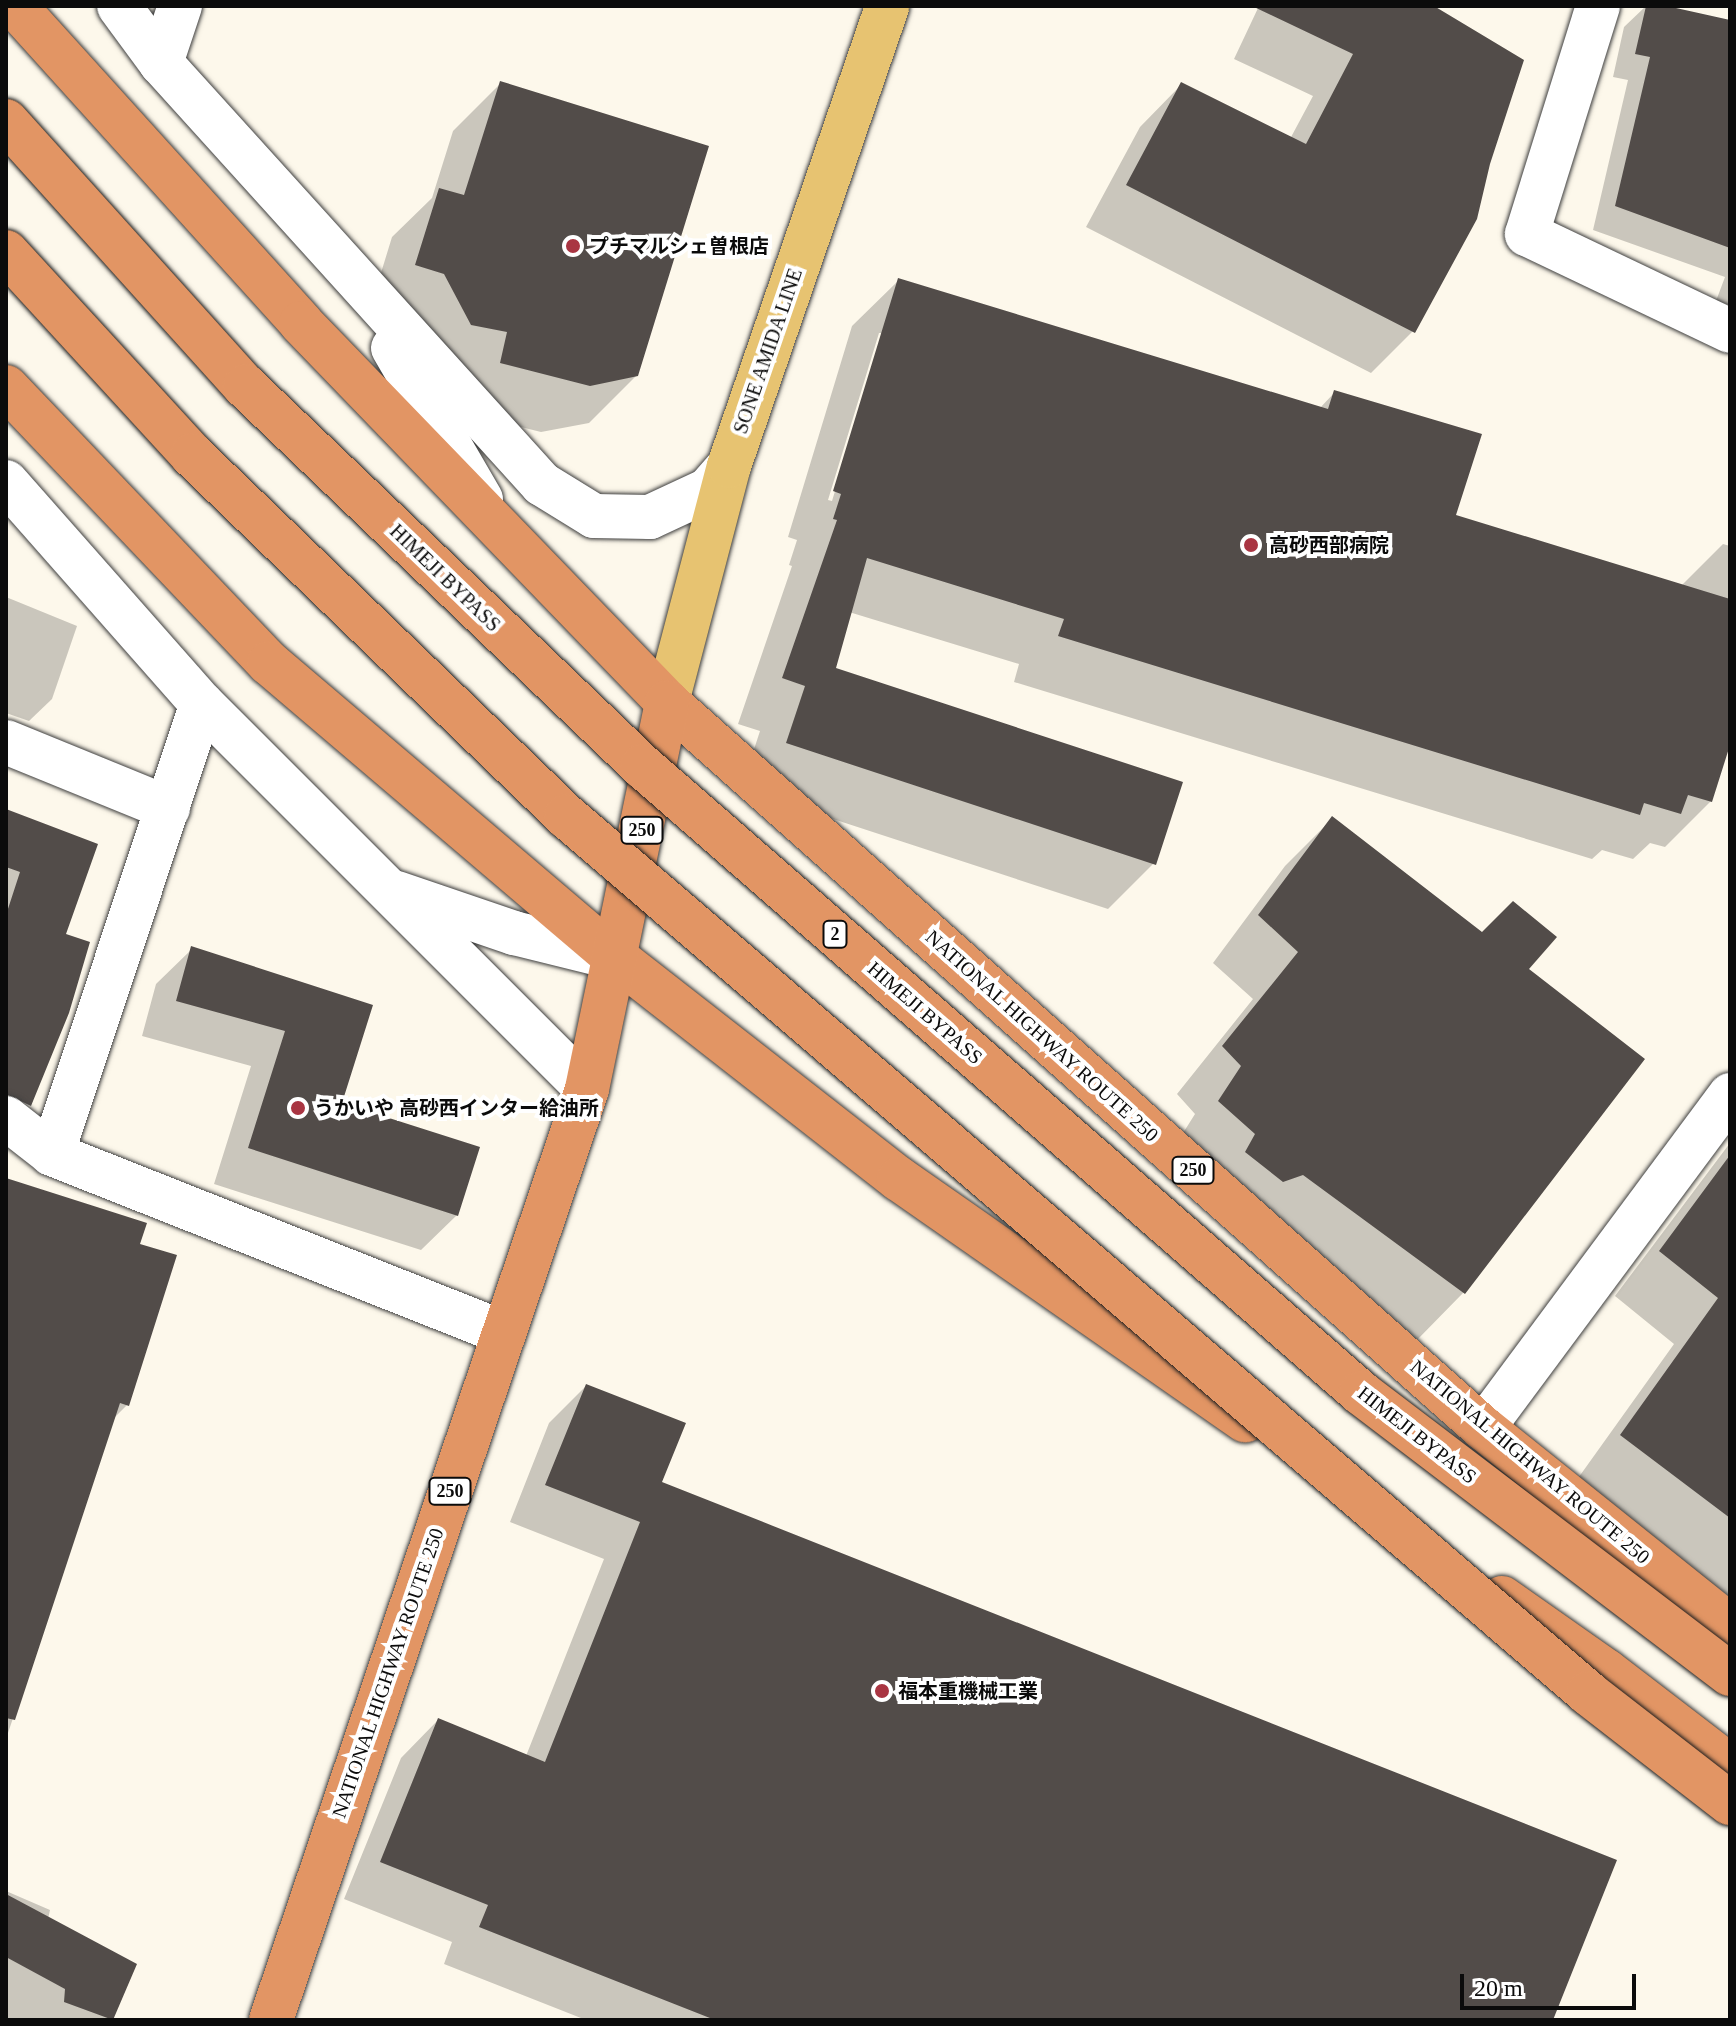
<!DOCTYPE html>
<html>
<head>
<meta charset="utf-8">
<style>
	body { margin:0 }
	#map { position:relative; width:1736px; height:2026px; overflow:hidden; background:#fdf8eb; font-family:"Times New Roman","Noto Sans JP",serif }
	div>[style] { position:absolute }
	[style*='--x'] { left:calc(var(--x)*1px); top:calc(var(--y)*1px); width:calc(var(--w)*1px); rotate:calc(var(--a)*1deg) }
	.shadow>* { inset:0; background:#0003 }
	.building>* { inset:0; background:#524c49 }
	.roads { filter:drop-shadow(0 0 2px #3e3e3e) drop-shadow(0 0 2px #3e3e3e) }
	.minor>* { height:44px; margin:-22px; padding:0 22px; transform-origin:22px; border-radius:22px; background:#fff }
	.major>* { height:44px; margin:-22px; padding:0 22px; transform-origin:22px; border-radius:22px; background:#e7c371 }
	.highway>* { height:44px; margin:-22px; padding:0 22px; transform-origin:22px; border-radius:22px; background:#e29564 }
	.bridges { filter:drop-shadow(0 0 2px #1c1c1c) drop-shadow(0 0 2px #1c1c1c) }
	.highway-bridge>* { height:44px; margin:-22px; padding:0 22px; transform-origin:22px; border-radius:22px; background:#e29564 }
	.dots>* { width:22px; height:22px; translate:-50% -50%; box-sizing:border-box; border:4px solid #fff; border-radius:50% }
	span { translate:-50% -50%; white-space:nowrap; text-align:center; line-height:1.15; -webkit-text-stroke:8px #fff; paint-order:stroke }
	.shield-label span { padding:2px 6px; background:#fff; border:2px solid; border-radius:6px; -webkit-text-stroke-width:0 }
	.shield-label { font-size:18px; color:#0b0b0b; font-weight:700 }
	.poi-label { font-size:20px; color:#0b0b0b; font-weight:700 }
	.left { translate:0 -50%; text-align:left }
	.street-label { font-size:20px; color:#0b0b0b }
	.frame { position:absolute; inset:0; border:8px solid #0b0b0b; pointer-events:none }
	.scale { position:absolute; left:1460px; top:1974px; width:176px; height:36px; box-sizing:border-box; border:4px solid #0b0b0b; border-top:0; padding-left:10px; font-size:24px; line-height:28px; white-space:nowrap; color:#0b0b0b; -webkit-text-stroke:6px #fff; paint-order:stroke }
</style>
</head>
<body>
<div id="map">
	<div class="shadow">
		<i style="clip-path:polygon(1259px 6px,1425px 6px,1413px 331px,1371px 373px,1086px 227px,1140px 127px,1181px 85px,1290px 139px,1313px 96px,1234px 59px)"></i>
		<i style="clip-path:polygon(1646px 6px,1658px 6px,1730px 35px,1730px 305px,1716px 301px,1725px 277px,1593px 230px,1628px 80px,1613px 77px,1624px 27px)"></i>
		<i style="clip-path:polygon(500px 84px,637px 375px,589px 423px,541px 432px,454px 410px,369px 312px,392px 237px,432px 198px,453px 131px)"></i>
		<i style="clip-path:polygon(evenodd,898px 281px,1319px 409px,1335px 392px,1454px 517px,1681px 586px,1723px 544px,1730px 546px,1730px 738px,1711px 801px,1665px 847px,1650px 843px,1633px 859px,1602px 850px,1592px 859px,1014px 682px,1019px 664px,849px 612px,833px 669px,1154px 863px,1108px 909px,741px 789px,760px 731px,738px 724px,792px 566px,789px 565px,797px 540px,788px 537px,852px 326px,898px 281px,879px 333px,883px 333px,832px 501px,828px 500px,879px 333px)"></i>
		<i style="clip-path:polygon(6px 597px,77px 626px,52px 699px,29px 721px,6px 713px)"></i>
		<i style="clip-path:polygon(6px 809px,63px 935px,18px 1099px,6px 1094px)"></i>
		<i style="clip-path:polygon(1332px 819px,1643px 1059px,1463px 1293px,1417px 1340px,1173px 1149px,1195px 1114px,1177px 1094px,1253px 999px,1213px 963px,1285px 866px)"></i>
		<i style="clip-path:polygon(192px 949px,370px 1006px,340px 1104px,457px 1215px,421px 1250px,214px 1184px,251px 1066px,142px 1036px,156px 984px)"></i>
		<i style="clip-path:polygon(1730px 1143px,1730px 1597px,1576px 1481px,1674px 1344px,1615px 1296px)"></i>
		<i style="clip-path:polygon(6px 1180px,138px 1245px,127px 1405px,113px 1419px,6px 1739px)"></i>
		<i style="clip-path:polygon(586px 1386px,660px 1483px,1551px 2020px,586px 2020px,444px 1964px,452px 1942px,344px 1899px,401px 1758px,438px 1720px,526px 1756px,604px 1559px,510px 1522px,549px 1423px)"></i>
		<i style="clip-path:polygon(6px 1891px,50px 1910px,48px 1919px,134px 1965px,110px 2020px,6px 2020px)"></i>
	</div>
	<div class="building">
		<i style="clip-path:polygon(1252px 6px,1434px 6px,1524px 60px,1490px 164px,1477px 219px,1415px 333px,1126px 185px,1181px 82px,1306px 144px,1353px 54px)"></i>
		<i style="clip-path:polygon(1646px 6px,1667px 6px,1730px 20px,1730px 248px,1615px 206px,1650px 57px,1635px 54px)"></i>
		<i style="clip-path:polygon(500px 81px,709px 146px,638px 376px,590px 386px,500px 363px,507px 332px,471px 325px,444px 274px,415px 265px,439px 188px,464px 195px)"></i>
		<i style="clip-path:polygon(898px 278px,1328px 409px,1334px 390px,1482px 434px,1456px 515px,1730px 599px,1730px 745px,1712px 802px,1688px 795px,1681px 814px,1644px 803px,1640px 815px,1058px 636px,1064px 619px,867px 558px,836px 668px,1183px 782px,1156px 865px,786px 743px,805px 686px,782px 678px,837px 520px,833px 519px,841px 494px,833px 491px)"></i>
		<i style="clip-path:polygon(6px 809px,98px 844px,66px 934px,90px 942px,69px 1013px,31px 1106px,6px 1094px,6px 915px,20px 872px,6px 867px)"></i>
		<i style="clip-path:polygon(1332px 816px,1482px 932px,1513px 901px,1557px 937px,1529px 969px,1645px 1059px,1465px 1294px,1303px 1175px,1283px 1182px,1245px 1152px,1255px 1134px,1218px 1101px,1241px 1066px,1222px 1046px,1298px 952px,1258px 915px)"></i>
		<i style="clip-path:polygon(191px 946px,373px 1005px,342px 1103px,480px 1147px,458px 1216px,248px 1148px,285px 1031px,176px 1001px)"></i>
		<i style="clip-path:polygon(1730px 1155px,1730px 1518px,1620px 1435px,1718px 1298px,1659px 1251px)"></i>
		<i style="clip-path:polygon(6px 1178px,147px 1223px,140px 1244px,177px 1255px,129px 1406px,120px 1403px,15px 1720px,6px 1718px)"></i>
		<i style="clip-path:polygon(586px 1384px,686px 1423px,662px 1482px,1617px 1860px,1553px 2020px,715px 2020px,479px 1927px,488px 1905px,380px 1862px,438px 1718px,545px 1762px,640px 1522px,545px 1485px)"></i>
		<i style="clip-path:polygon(6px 1894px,137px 1964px,113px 2020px,64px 2002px,65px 1989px,6px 1957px)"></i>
	</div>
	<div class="roads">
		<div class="minor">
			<i style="--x:119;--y:6;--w:71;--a:53.6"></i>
			<i style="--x:161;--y:63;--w:568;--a:47.86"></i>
			<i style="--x:542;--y:484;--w:61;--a:31.6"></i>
			<i style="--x:594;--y:516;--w:56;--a:1"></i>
			<i style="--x:650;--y:517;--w:64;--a:-25"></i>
			<i style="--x:708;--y:490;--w:32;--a:-49"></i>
			<i style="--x:1598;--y:6;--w:239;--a:107.3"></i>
			<i style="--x:1527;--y:234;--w:225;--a:25.5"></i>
			<i style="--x:161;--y:63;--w:60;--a:-71.6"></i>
			<i style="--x:393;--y:348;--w:175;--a:59.8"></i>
			<i style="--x:6;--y:482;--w:296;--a:48.6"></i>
			<i style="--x:202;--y:704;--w:544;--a:45"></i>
			<i style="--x:6;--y:742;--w:175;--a:22.2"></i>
			<i style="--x:397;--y:893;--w:124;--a:18.9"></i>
			<i style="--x:514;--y:933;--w:105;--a:13.8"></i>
			<i style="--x:6;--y:1118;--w:58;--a:38"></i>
			<i style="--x:52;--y:1154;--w:486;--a:21.6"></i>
			<i style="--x:52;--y:1154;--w:474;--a:-71.6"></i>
			<i style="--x:1483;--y:1428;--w:415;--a:-53.4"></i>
		</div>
		<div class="major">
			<i style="--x:667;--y:702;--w:244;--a:-75.3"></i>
			<i style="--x:729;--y:466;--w:486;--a:-71"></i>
		</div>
		<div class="highway">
			<i style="--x:15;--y:6;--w:427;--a:47.9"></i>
			<i style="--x:301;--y:323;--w:527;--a:46"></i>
			<i style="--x:667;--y:702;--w:1092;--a:41.66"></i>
			<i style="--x:1483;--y:1428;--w:317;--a:38.7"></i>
			<i style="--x:6;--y:387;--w:381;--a:46.4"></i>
			<i style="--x:269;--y:663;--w:455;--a:40.4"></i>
			<i style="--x:616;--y:958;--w:359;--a:38"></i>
			<i style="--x:899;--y:1179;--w:422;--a:34.9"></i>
			<i style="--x:1502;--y:1598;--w:127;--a:35.1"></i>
			<i style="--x:1606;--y:1671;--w:156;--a:37.5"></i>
			<i style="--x:271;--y:2020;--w:983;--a:-71.25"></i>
			<i style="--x:587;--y:1089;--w:395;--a:-78.3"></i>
		</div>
	</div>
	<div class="bridges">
		<div class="highway-bridge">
			<i style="--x:6;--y:121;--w:357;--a:48"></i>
			<i style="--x:245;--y:386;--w:550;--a:43.75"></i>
			<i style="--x:642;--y:766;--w:954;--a:41.09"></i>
			<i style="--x:1361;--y:1393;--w:464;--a:37.3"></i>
			<i style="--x:6;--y:252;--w:275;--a:47.5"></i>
			<i style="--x:192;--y:455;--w:520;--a:43.99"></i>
			<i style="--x:566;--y:816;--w:1347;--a:40.63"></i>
			<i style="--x:1588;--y:1693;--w:180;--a:37.8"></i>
		</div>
	</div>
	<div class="dots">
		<i style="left:573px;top:246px;background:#a93542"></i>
		<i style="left:1251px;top:545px;background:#a93542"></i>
		<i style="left:298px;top:1108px;background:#a93542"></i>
		<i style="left:882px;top:1691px;background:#a93542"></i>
	</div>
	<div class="shield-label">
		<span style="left:642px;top:830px">250</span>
		<span style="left:835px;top:934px">2</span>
		<span style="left:1193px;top:1170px">250</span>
		<span style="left:450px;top:1491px">250</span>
	</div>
	<div class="poi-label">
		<span class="left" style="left:589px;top:246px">プチマルシェ曽根店</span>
		<span class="left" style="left:1269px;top:545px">高砂西部病院</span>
		<span class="left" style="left:314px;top:1108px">うかいや 高砂西インター給油所</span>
		<span class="left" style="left:898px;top:1691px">福本重機械工業</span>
	</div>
	<div class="street-label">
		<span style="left:768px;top:351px;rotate:-71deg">SONE AMIDA LINE</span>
		<span style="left:445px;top:578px;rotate:44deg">HIMEJI BYPASS</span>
		<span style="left:925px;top:1013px;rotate:41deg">HIMEJI BYPASS</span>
		<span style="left:1042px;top:1036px;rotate:42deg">NATIONAL HIGHWAY ROUTE 250</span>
		<span style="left:1417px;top:1435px;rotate:38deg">HIMEJI BYPASS</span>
		<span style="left:1530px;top:1462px;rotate:40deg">NATIONAL HIGHWAY ROUTE 250</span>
		<span style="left:388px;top:1673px;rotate:-71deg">NATIONAL HIGHWAY ROUTE 250</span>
	</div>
	<div class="frame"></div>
	<div class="scale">20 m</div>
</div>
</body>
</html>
